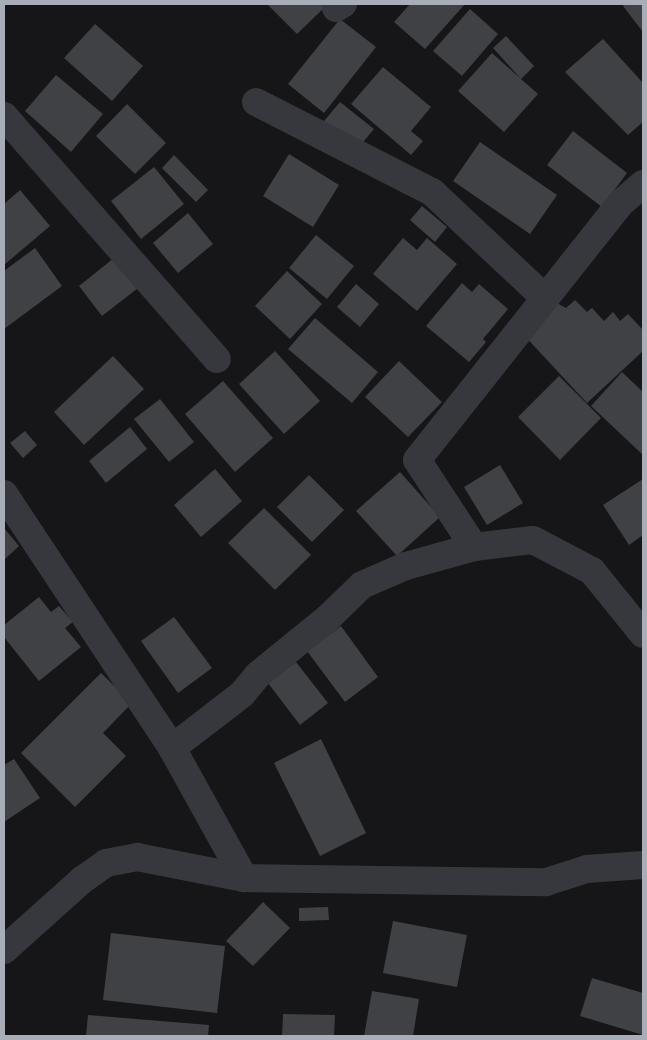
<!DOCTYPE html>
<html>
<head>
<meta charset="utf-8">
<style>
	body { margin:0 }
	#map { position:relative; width:647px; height:1040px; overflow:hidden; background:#161618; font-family:Ubuntu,sans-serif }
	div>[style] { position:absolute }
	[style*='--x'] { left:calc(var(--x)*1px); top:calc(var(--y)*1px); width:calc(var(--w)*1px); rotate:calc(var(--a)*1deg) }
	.building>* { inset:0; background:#404145 }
	.minor>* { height:28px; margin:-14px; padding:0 14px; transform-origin:14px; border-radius:14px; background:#37383d }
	span { translate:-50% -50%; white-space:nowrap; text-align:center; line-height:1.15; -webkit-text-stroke:4px #111113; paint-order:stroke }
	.frame { position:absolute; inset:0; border:5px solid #a8adb8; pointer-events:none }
</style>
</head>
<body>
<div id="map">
	<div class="building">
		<i style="clip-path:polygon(267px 4px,328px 4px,297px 34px)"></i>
		<i style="clip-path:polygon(410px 4px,465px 4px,425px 49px,394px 22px)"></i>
		<i style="clip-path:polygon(625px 4px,643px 4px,643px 32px,623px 6px)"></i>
		<i style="clip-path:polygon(470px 9px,498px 34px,462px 76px,433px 51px)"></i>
		<i style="clip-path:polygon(340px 19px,376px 47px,324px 113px,288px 84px)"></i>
		<i style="clip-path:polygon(95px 24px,143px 66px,112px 101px,64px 58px)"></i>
		<i style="clip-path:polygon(506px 36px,534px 66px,521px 79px,538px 94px,504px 132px,458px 91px,492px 53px,521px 79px,493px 48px)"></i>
		<i style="clip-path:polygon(603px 39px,643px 83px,643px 122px,628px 135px,565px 72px)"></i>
		<i style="clip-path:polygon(383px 67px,431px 107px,411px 131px,423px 141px,411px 155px,351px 104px)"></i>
		<i style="clip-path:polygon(56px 75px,103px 114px,71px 152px,25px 111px)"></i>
		<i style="clip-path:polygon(340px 102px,374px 129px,358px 148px,324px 121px)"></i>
		<i style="clip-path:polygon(127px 104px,166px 143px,135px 174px,96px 136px)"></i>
		<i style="clip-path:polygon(573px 131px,627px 173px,602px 207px,547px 165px)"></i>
		<i style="clip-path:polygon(480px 142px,557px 195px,530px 234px,453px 181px)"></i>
		<i style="clip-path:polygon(289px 154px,339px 185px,313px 227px,263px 196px)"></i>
		<i style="clip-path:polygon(174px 155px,208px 190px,196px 202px,162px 168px)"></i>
		<i style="clip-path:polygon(154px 167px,184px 204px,141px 239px,111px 201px)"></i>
		<i style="clip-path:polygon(20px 190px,50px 226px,4px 265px,4px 204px)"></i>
		<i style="clip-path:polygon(422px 206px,447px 227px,435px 242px,410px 220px)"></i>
		<i style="clip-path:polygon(188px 213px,213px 244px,178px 273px,153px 243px)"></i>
		<i style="clip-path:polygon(316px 235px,354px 266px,327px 299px,289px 268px)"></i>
		<i style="clip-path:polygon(403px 238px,417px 250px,427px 238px,457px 264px,417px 311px,373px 274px)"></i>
		<i style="clip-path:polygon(35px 248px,62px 286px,4px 329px,4px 271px)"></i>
		<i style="clip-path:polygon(119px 254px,142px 285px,102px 316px,79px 286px)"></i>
		<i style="clip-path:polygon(287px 271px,322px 304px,290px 339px,255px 306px)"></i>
		<i style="clip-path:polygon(462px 283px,472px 292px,479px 284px,508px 309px,483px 339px,486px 342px,469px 362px,426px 326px)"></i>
		<i style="clip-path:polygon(356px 284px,379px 304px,360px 327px,337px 307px)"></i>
		<i style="clip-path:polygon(575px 300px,587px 312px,592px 308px,604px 321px,613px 312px,620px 321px,628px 314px,643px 330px,643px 351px,587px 403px,522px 333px,555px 302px,566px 308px)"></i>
		<i style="clip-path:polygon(315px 318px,378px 372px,352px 403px,288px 349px)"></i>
		<i style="clip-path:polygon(275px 351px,320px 401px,284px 434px,239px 384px)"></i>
		<i style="clip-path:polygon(113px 356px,144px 389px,84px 445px,54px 412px)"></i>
		<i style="clip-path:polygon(399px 361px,442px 402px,408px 437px,365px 397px)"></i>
		<i style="clip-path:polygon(622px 372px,643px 392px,643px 455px,591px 406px)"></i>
		<i style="clip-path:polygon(559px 376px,601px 418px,560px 460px,518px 417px)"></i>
		<i style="clip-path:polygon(223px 381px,273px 438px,235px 472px,185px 414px)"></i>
		<i style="clip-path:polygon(160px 399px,194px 442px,169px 462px,134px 419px)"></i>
		<i style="clip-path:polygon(130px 427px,147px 449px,106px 483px,89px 461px)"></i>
		<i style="clip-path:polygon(25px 431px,37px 445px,23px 458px,10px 443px)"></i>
		<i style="clip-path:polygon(500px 465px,523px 503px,487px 525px,464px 487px)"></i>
		<i style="clip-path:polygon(215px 469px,242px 501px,201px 537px,174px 505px)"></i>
		<i style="clip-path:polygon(400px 472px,440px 517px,397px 556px,356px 511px)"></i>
		<i style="clip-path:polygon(309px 475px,344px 510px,312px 542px,277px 507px)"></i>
		<i style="clip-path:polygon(643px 479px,643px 535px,629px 545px,603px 505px)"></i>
		<i style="clip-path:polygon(264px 508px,311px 555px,275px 590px,228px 543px)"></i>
		<i style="clip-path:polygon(4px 528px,19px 546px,4px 560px)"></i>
		<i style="clip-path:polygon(39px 597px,51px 612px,59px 606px,73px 622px,65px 628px,81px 647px,39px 681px,4px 637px,4px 625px)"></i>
		<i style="clip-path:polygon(174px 617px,212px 668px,178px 693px,141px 641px)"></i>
		<i style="clip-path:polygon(341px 626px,378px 677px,345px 702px,307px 651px)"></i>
		<i style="clip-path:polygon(296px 662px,328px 703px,300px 725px,268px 683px)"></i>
		<i style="clip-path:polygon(101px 673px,132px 703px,103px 733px,126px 756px,75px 807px,21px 753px)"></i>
		<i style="clip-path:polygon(321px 739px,366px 833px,320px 856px,274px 763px)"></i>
		<i style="clip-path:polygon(14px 759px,40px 798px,4px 822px,4px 765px)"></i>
		<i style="clip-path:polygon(263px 902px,290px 928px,253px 966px,226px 941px)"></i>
		<i style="clip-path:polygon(328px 907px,329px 920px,299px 921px,299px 908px)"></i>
		<i style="clip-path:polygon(393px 921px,467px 935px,457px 987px,383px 973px)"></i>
		<i style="clip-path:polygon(111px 933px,225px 946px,217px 1013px,103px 1000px)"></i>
		<i style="clip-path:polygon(592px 978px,643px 993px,643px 1035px,580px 1016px)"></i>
		<i style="clip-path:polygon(372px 991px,419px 999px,413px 1036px,364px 1036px)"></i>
		<i style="clip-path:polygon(283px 1014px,335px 1015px,334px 1036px,282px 1036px)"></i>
		<i style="clip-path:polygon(88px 1015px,209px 1025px,208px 1036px,86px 1036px)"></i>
	</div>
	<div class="minor">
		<i style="--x:336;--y:8;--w:8;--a:-30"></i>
		<i style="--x:256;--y:102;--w:198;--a:27.1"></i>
		<i style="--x:432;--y:192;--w:155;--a:43.2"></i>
		<i style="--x:4;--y:116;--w:323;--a:48.8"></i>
		<i style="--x:4;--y:494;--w:305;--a:56.5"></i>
		<i style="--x:172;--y:748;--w:149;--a:61"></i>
		<i style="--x:474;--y:547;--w:104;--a:-123.2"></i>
		<i style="--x:417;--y:460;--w:328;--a:-51.6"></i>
		<i style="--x:621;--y:203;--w:29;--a:-41"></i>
		<i style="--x:172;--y:748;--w:88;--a:-37.6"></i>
		<i style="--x:242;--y:694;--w:26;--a:-50"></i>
		<i style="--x:259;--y:674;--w:89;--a:-39.1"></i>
		<i style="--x:328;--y:618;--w:47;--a:-44.1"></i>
		<i style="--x:362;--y:585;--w:48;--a:-23.4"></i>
		<i style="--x:406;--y:566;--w:71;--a:-15.6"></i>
		<i style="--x:474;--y:547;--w:59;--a:-6.8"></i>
		<i style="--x:533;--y:540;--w:67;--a:27.7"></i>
		<i style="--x:592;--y:571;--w:81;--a:51"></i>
		<i style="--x:4;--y:950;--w:105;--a:-41.9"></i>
		<i style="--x:82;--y:880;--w:29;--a:-35"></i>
		<i style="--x:106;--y:863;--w:32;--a:-11"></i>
		<i style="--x:137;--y:857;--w:109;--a:11.1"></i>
		<i style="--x:244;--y:878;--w:302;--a:0.8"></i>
		<i style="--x:546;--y:882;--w:43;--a:-17.6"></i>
		<i style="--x:587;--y:869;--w:56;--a:-4.1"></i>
	</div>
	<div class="frame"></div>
</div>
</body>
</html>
